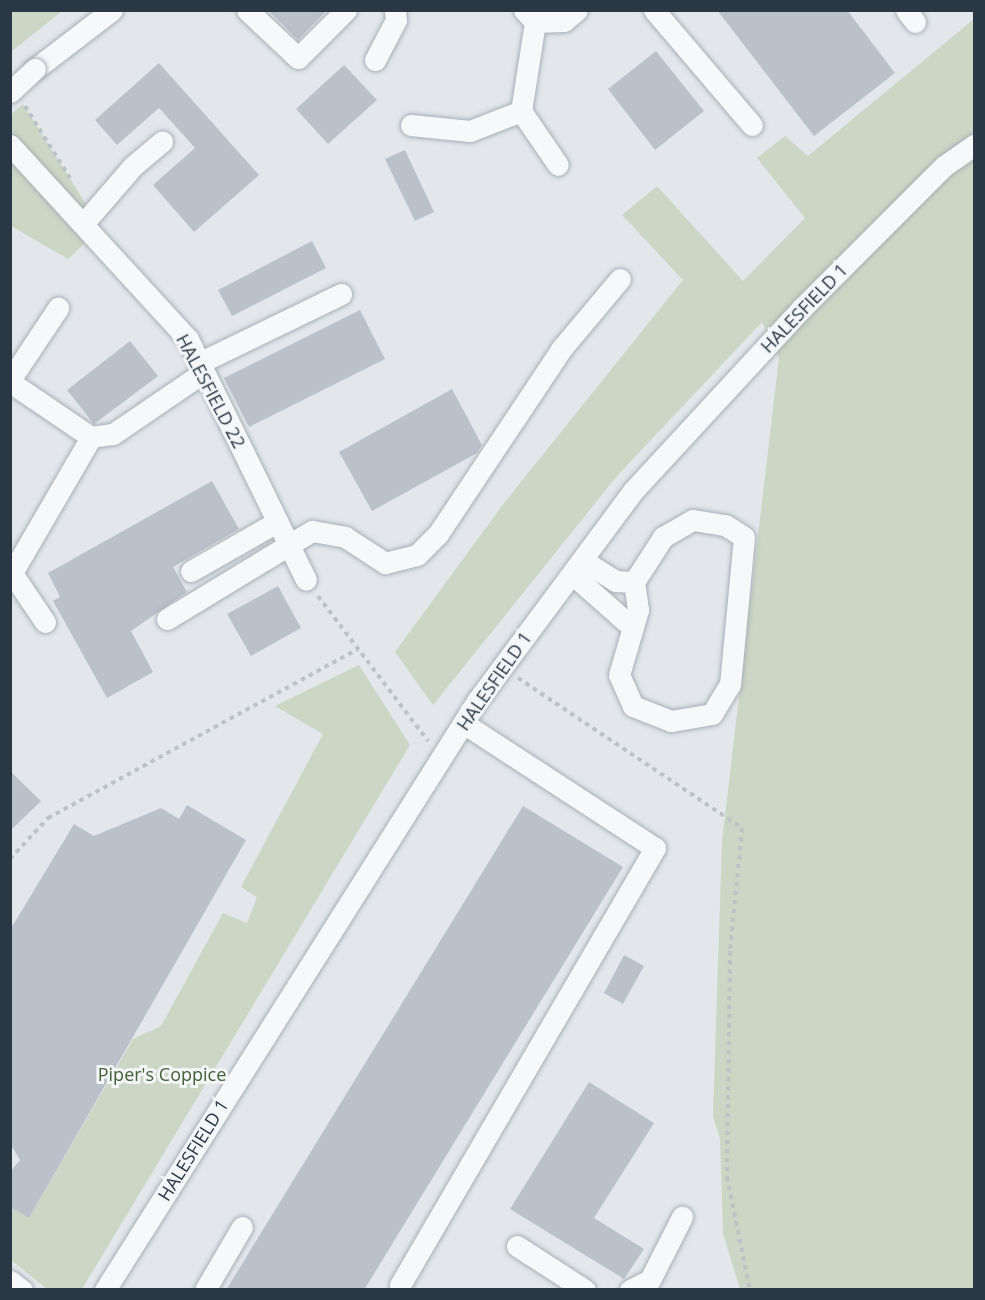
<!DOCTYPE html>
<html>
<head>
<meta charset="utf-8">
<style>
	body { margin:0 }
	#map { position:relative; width:985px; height:1300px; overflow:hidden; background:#e3e7ec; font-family:"Open Sans",sans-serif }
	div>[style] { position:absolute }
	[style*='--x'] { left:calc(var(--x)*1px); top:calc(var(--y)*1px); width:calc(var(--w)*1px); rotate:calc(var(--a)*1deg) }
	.green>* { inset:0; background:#cbd6c4 }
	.building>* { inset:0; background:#bac1ca }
	.path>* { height:4px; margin-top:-2px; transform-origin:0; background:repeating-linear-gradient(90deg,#bdc2c7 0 4.5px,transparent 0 9px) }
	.roads { filter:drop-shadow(0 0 2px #a8afb7) drop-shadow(0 0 2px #a8afb7) }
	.minor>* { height:21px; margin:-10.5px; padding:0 10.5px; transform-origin:10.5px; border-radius:10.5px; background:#f6f8fa }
	.bridges { filter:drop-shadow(0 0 2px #a8afb7) drop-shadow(0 0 2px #a8afb7) }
	.minor-bridge>* { height:21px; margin:-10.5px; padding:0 10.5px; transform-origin:10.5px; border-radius:10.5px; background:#f6f8fa }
	span { translate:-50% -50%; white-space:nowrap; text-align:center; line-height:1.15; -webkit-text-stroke:6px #f3f6f9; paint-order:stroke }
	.street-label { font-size:18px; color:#2a3745 }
	.park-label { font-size:18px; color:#446136 }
	.frame { position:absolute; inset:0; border:12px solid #2a3745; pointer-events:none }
</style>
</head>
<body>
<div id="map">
	<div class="green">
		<i style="clip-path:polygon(11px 10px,62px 10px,62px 11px,11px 52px)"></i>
		<i style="clip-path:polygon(974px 19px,974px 1289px,740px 1289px,723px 1234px,720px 1139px,713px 1116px,722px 841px,779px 358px,762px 322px,617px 476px,433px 705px,395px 652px,504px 503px,683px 280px,622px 215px,657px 186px,743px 281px,805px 218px,757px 158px,785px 136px,808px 156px)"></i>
		<i style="clip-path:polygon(23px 104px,101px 228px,68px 259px,11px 226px,11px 114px)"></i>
		<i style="clip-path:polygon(359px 665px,410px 745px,82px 1289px,47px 1289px,11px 1260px,10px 1207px,29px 1218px,133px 1039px,161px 1026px,223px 913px,247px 923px,257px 897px,241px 887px,323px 734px,275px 706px)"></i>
	</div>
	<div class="building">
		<i style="clip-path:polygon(268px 10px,327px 10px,298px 40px)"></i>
		<i style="clip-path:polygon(717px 10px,847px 10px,895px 73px,814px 136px)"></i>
		<i style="clip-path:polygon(656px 51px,704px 111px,655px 150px,608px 89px)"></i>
		<i style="clip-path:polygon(159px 63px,259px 175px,194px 232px,153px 185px,195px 148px,159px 108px,117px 145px,95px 120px)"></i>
		<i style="clip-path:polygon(344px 65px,377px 100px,328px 144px,296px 109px)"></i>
		<i style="clip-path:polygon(405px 150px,434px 212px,415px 221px,385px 159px)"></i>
		<i style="clip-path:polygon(312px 241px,326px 268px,232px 316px,218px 290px)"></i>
		<i style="clip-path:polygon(360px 310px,385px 359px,249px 427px,224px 378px)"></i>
		<i style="clip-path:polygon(130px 341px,158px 376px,94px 424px,67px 390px)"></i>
		<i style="clip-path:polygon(452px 389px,482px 445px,477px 453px,372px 511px,339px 452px)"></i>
		<i style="clip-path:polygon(212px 481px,239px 529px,173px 567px,187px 592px,131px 631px,153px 672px,107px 698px,53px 601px,60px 597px,48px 573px)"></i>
		<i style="clip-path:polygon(278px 586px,301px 628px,251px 656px,227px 614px)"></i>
		<i style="clip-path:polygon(10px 771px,41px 801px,10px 831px)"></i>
		<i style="clip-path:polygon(187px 805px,246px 840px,29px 1218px,10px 1207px,10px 1172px,20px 1160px,10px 1143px,10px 930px,74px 824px,94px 836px,161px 808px,179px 819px)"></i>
		<i style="clip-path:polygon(523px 806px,623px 867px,364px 1290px,226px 1290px)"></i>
		<i style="clip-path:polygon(624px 955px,644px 966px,623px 1004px,604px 993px)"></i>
		<i style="clip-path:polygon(589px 1082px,654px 1123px,594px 1218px,644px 1249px,624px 1279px,510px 1209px)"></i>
	</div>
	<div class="path">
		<i style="--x:25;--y:106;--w:85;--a:58"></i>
		<i style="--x:318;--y:596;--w:182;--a:52.8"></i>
		<i style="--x:518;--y:678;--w:270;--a:33.8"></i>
		<i style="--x:742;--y:828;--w:124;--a:95.6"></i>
		<i style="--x:730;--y:951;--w:226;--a:90.8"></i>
		<i style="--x:727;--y:1177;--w:115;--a:78.5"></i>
		<i style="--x:10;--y:859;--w:56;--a:-47.2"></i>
		<i style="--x:48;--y:818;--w:353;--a:-28.6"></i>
	</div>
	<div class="roads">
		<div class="minor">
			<i style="--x:247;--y:10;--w:70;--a:43.3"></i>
			<i style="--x:298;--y:58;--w:68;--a:-45"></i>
			<i style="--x:524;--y:10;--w:16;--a:47"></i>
			<i style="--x:535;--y:22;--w:29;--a:-2"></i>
			<i style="--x:564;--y:21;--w:17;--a:-40"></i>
			<i style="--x:654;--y:10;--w:151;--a:49.6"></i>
			<i style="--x:906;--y:10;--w:15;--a:53"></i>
			<i style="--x:535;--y:22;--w:90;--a:98.9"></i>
			<i style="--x:521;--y:111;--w:65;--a:55.6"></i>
			<i style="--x:375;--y:60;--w:45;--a:-62.3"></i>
			<i style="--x:396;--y:20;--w:10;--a:-96"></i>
			<i style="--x:35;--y:69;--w:97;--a:-37.5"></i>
			<i style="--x:411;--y:125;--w:59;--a:5.8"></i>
			<i style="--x:470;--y:131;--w:55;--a:-21.4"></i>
			<i style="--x:10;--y:145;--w:263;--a:47.5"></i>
			<i style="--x:188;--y:339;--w:268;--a:63.9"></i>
			<i style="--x:83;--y:224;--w:77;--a:-49.2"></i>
			<i style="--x:133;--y:166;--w:38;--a:-40"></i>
			<i style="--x:199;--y:363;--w:158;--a:-25.9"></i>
			<i style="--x:10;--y:380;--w:87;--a:-56.3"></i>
			<i style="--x:10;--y:382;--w:98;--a:34.2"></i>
			<i style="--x:91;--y:437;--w:22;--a:-8"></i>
			<i style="--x:113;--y:434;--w:110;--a:-34.3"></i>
			<i style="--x:693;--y:520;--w:32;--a:9"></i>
			<i style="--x:725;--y:525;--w:22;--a:32"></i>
			<i style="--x:744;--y:537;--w:148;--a:95.4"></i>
			<i style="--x:730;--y:684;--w:35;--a:121"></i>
			<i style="--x:712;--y:714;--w:42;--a:170.3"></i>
			<i style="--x:671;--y:721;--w:41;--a:-158.5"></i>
			<i style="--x:633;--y:706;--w:34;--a:-114"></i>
			<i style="--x:619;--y:675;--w:68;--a:-73.7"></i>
			<i style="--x:638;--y:610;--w:28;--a:-98"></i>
			<i style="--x:634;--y:582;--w:54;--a:-57.2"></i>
			<i style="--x:663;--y:537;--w:34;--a:-30"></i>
			<i style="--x:582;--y:560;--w:39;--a:32"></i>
			<i style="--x:615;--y:581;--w:19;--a:3"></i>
			<i style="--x:191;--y:571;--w:99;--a:-29.7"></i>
			<i style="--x:572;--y:574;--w:80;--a:41.5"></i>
			<i style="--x:167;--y:619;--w:170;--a:-31.3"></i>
			<i style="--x:312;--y:531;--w:34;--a:10"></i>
			<i style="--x:345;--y:537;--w:48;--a:33"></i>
			<i style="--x:385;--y:563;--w:33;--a:-14"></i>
			<i style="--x:417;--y:555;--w:30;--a:-45"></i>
			<i style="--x:438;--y:534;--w:224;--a:-56.3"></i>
			<i style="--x:562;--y:348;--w:90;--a:-50"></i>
			<i style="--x:45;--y:622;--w:59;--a:-124"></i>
			<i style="--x:12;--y:573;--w:157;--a:-59.8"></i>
			<i style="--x:517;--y:1246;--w:81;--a:32.9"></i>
			<i style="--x:10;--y:1281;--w:15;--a:37"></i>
			<i style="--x:400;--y:1285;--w:506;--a:-59.74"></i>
			<i style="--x:655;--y:848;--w:229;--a:-146.9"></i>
			<i style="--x:105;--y:1290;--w:697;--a:-57.72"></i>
			<i style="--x:477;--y:701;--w:262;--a:-53.4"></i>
			<i style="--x:633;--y:491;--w:248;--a:-47.3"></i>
			<i style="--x:801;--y:309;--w:202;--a:-45"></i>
			<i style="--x:944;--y:166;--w:37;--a:-35"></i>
			<i style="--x:205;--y:1290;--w:73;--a:-59.6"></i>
			<i style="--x:630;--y:1290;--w:22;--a:-27"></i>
			<i style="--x:650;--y:1280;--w:71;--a:-63.1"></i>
		</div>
	</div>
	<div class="bridges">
		<div class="minor-bridge">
			<i style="--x:10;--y:92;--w:34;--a:-43"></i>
		</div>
	</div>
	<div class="street-label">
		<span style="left:804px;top:308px;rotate:-46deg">HALESFIELD 1</span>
		<span style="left:211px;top:391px;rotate:62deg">HALESFIELD 22</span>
		<span style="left:494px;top:681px;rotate:-55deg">HALESFIELD 1</span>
		<span style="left:193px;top:1150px;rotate:-58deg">HALESFIELD 1</span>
	</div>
	<div class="park-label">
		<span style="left:162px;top:1074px">Piper's Coppice</span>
	</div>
	<div class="frame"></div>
</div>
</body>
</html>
